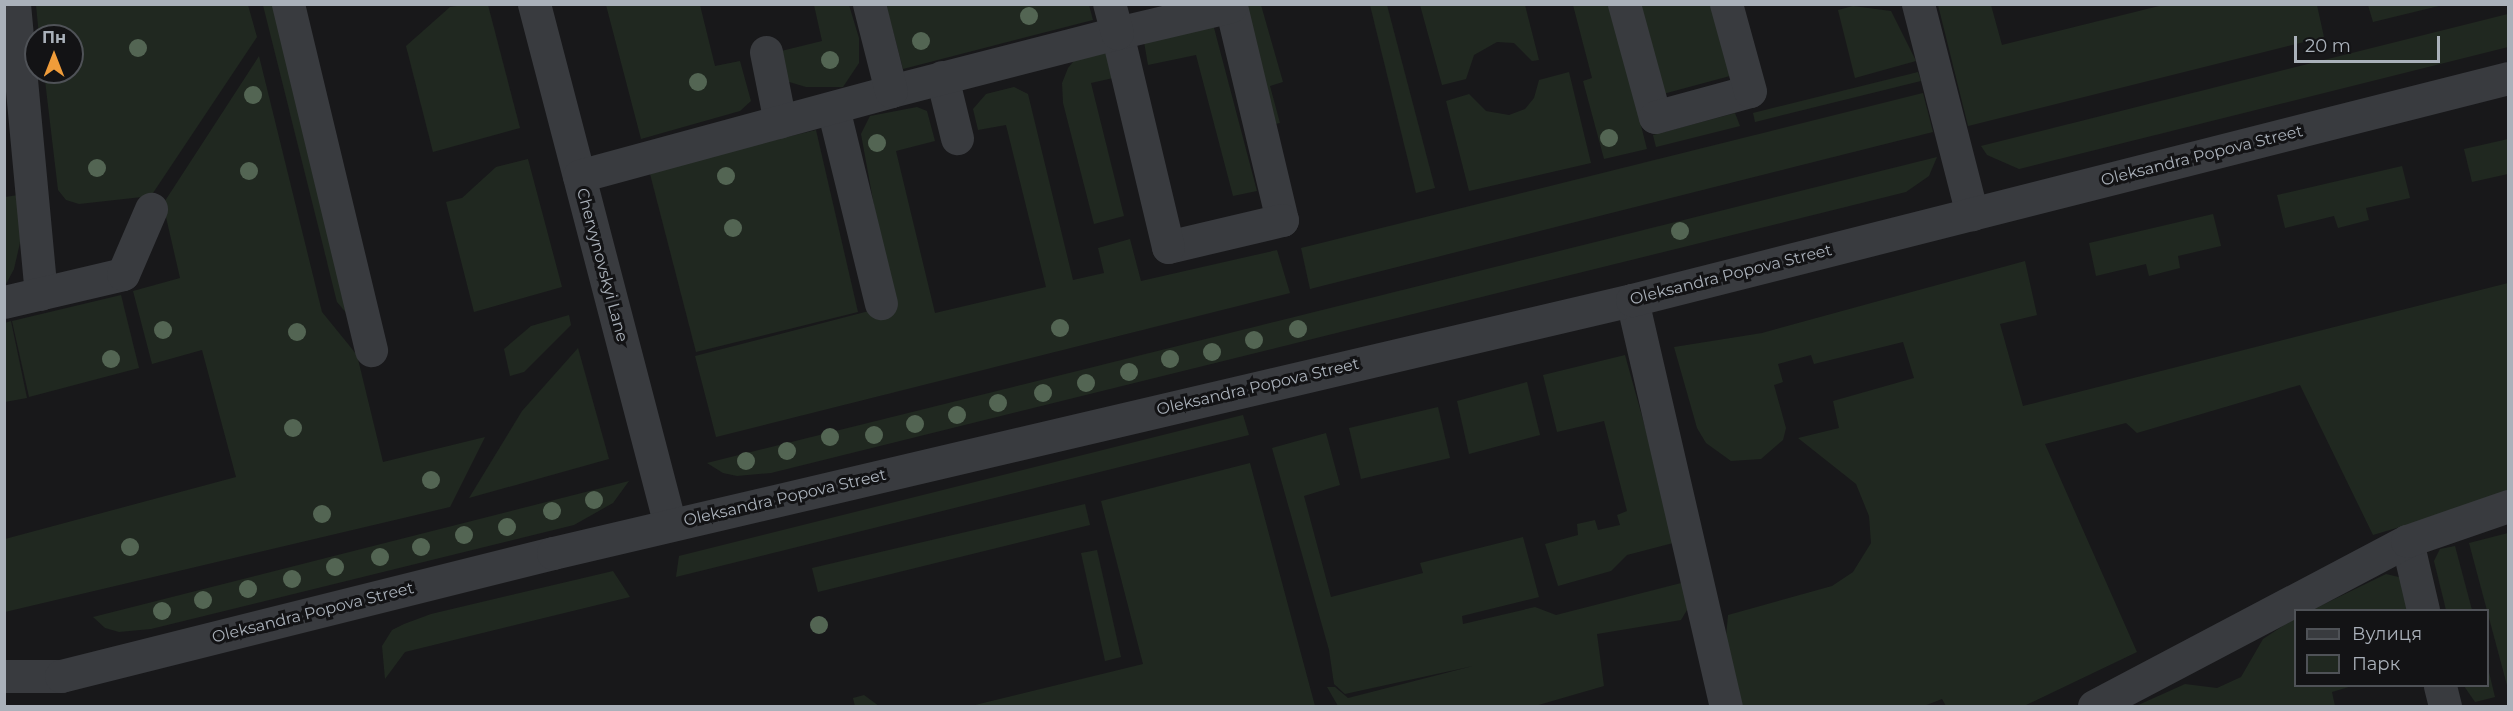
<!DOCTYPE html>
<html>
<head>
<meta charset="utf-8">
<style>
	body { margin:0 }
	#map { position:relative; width:2513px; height:711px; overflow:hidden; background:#18181a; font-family:Montserrat,sans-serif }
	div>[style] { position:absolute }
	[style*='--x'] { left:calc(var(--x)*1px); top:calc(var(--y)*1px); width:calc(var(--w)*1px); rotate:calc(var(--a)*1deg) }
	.green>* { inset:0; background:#202820 }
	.minor>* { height:33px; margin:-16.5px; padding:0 16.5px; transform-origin:16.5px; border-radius:16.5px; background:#393b3f }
	.trees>* { width:18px; height:18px; margin:-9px; border-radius:50%; background:#536553 }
	span { translate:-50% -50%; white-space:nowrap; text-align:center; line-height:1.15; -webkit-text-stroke:6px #131315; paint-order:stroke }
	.street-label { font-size:16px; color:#aab1ba }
	.frame { position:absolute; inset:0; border:6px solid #aab1ba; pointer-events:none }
	.legend { position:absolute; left:2294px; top:609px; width:195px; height:78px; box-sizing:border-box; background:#131315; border:2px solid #4f5257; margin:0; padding:8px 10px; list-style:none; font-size:18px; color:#aab1ba }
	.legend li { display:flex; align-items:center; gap:12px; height:30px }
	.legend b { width:30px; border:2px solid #4f5257 }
	.north { position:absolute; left:24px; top:24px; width:60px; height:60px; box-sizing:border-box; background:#131315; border:2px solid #4f5257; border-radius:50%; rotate:0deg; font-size:16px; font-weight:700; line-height:24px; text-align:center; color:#aab1ba }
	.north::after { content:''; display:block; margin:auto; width:21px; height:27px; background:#f09c3a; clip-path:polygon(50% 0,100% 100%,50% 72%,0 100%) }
	.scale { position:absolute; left:2294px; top:36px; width:146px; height:27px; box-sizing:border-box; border:3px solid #aab1ba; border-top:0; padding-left:8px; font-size:18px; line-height:21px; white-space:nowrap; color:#aab1ba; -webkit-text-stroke:4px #131315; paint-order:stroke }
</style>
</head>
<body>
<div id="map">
	<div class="green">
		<i style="clip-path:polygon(36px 5px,248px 5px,257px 37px,151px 196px,79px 204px,66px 200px,58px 190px,44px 72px,72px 72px,72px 36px,39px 36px)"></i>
		<i style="clip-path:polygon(263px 5px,282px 5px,364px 334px,337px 302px)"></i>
		<i style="clip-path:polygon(463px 5px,488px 5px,520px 128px,433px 152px,406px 46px,450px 7px)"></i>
		<i style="clip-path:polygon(606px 5px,700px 5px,715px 66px,740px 61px,751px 101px,740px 111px,641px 139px)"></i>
		<i style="clip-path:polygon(814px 5px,849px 5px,859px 38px,859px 63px,843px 87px,806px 87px,786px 81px,777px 52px,822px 41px)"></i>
		<i style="clip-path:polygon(886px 5px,1089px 5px,1093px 20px,903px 69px)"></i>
		<i style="clip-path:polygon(1233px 5px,1261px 5px,1283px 82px,1270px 86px,1280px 123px,1265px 126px)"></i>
		<i style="clip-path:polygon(1370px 5px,1387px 5px,1435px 188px,1416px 193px)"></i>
		<i style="clip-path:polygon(1420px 5px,1525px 5px,1539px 60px,1532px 61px,1514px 43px,1497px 42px,1474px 55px,1466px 79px,1442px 85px)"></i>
		<i style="clip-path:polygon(1573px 5px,1610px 5px,1647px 149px,1604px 159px,1583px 81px,1592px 78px)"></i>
		<i style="clip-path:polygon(1641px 5px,1712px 5px,1730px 76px,1663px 94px)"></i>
		<i style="clip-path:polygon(2163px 5px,2317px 5px,2324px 37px,1968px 126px,1938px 5px,1991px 5px,2002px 45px)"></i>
		<i style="clip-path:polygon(2368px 5px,2368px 4px,2443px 5px,2373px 22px)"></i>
		<i style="clip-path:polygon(1853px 6px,1891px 11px,1916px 61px,1855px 78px,1838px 10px)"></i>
		<i style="clip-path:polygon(2508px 14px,2508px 47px,2019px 169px,1987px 155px,1981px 146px)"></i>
		<i style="clip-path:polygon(1213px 24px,1257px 191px,1233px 196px,1196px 55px,1148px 65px,1144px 42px)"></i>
		<i style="clip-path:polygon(1114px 47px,1122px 76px,1091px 83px,1124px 216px,1094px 224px,1063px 103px,1062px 83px,1068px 68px,1077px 57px)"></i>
		<i style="clip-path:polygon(259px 56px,322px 312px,357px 355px,383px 462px,485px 437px,450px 507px,5px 612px,5px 539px,236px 477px,202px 350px,152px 364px,133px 291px,180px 278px,163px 204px)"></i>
		<i style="clip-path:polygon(1569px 72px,1591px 163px,1469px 191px,1446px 101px,1469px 94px,1486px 111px,1509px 115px,1525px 109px,1534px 98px,1539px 80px)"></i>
		<i style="clip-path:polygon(1918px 72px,1921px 81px,1755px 122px,1753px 113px)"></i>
		<i style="clip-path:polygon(1014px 87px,1028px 94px,1073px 280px,1104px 273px,1098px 248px,1130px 239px,1141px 281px,1277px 250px,1290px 293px,716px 437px,695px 356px,892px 305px,861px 134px,870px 116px,917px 107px,927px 111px,935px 141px,896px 151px,935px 313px,1046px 287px,1006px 125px,978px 130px,973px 109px,986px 94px)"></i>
		<i style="clip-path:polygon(1923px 93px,1933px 132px,1310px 289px,1301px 248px)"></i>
		<i style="clip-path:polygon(1735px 113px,1740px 126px,1656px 147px,1653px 135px)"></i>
		<i style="clip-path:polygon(816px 130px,858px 312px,696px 352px,649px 170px)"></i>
		<i style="clip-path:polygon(2508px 139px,2508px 174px,2472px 182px,2464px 149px)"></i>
		<i style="clip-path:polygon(1937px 157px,1929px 176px,1906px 192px,771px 473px,737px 476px,723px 473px,707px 463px)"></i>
		<i style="clip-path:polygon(528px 159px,562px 287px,474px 312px,446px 202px,462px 198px,496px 167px)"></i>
		<i style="clip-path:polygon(2402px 166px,2410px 198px,2366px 208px,2369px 220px,2338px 228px,2334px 216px,2285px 228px,2277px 195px)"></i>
		<i style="clip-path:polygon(18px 195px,22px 234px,14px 269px,5px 286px,5px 197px)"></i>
		<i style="clip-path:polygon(2213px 214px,2221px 246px,2178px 256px,2180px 268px,2149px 276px,2146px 264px,2096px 276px,2089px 243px)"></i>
		<i style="clip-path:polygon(2025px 261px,2037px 315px,2000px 324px,2023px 406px,2508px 283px,2508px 495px,2373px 535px,2300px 385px,2137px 433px,2126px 423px,2045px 444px,2137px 652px,2024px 706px,1946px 706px,1942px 699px,1924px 706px,1742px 706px,1726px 637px,1728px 615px,1832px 586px,1853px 572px,1871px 543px,1869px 516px,1856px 484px,1798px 438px,1839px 428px,1833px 401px,1914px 378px,1903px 342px,1814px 364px,1811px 355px,1778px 364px,1783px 382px,1774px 385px,1786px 428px,1783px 440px,1761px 459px,1731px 461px,1706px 443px,1697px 428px,1674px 347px,1762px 333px)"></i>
		<i style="clip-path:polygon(121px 295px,139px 368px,29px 397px,12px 321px)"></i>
		<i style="clip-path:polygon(569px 315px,571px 325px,524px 372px,510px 376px,504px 349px,531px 326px)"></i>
		<i style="clip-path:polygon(11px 321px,27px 398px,5px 402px,5px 323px)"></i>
		<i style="clip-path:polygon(578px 348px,609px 459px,469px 498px,522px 411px)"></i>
		<i style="clip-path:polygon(1625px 355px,1677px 542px,1627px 555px,1611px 571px,1558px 586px,1545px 544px,1578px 535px,1577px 524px,1595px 520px,1598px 530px,1620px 525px,1617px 515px,1627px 511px,1604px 421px,1557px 432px,1543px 375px)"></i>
		<i style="clip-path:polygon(1527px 382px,1540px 435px,1469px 454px,1457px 401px)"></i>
		<i style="clip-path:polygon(1438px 407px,1450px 458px,1361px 479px,1349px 428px)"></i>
		<i style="clip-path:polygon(1243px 415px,1249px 435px,676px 577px,679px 556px)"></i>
		<i style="clip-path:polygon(1326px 433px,1340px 485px,1304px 496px,1331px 597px,1423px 573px,1420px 563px,1523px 537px,1539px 597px,1462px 616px,1463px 624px,1535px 607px,1556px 615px,1689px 581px,1687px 610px,1681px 620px,1597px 634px,1604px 686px,1535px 706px,1338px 706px,1327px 687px,1335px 687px,1348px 698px,1473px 666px,1345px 694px,1334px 684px,1329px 650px,1272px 448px)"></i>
		<i style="clip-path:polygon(1250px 463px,1315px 706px,971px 706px,1143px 664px,1101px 501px)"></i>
		<i style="clip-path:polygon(629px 481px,613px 503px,574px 525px,151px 629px,119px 632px,105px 628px,93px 617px)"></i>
		<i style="clip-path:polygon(1085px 504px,1090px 525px,818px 592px,812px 568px)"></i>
		<i style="clip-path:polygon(2508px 533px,2508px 689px,2469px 543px)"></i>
		<i style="clip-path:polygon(2455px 546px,2472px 610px,2446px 610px,2434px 561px,2440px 549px)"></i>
		<i style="clip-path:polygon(1097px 550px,1121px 657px,1105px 661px,1081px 553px)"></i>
		<i style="clip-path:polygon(613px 571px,630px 597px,405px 652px,385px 679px,382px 646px,392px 630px,404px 624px,431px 614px)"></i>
		<i style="clip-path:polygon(2386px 574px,2403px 578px,2412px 610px,2312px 610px)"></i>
		<i style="clip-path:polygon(2295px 618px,2296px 686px,2352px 686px,2332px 692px,2335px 706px,2136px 706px,2185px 684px,2217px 688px,2241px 677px,2263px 639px)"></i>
		<i style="clip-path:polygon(2488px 668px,2495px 697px,2475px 702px,2464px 686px,2488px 686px)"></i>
		<i style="clip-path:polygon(864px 695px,879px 706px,855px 706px,853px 698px)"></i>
	</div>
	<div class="minor">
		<i style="--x:14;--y:4;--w:291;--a:84.7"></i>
		<i style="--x:288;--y:4;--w:356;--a:76.5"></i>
		<i style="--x:534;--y:4;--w:538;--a:75.37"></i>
		<i style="--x:1624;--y:4;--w:117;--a:74.7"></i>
		<i style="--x:1655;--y:117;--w:98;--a:-15.3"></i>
		<i style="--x:1750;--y:91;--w:90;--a:-105.4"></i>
		<i style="--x:1918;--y:4;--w:217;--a:75.6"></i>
		<i style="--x:1231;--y:6;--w:220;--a:76.6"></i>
		<i style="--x:1282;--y:220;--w:117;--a:166.7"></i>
		<i style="--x:1168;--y:247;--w:220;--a:-103.4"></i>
		<i style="--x:1117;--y:33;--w:117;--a:-13.3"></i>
		<i style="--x:766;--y:52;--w:71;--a:78.7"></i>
		<i style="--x:942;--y:77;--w:63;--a:76.2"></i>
		<i style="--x:891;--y:91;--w:233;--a:-14.4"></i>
		<i style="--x:1117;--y:33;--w:30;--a:-105"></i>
		<i style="--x:833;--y:108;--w:201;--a:76.2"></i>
		<i style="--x:579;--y:176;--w:323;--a:-15.2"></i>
		<i style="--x:891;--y:91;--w:90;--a:-104.2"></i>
		<i style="--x:1632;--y:300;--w:417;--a:77"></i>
		<i style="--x:4;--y:302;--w:122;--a:-13.2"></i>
		<i style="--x:123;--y:274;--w:71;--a:-66.7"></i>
		<i style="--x:2407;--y:541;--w:71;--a:76.9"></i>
		<i style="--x:4;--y:676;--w:57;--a:0"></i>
		<i style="--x:61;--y:676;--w:507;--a:-14.04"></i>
		<i style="--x:553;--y:553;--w:1108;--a:-13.2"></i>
		<i style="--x:1632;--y:300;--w:904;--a:-14.22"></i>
		<i style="--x:2440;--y:686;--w:21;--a:76"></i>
		<i style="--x:2094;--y:706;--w:354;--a:-27.8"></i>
		<i style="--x:2407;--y:541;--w:107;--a:-19.1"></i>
	</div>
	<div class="trees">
		<i style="left:1029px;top:16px"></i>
		<i style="left:921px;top:41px"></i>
		<i style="left:138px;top:48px"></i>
		<i style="left:830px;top:60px"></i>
		<i style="left:698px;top:82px"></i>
		<i style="left:253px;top:95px"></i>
		<i style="left:1609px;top:138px"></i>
		<i style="left:877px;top:143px"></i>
		<i style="left:97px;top:168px"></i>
		<i style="left:249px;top:171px"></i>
		<i style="left:726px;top:176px"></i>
		<i style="left:733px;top:228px"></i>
		<i style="left:1680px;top:231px"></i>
		<i style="left:1060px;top:328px"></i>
		<i style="left:1298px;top:329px"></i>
		<i style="left:163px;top:330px"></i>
		<i style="left:297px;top:332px"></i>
		<i style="left:1254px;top:340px"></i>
		<i style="left:1212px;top:352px"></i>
		<i style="left:111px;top:359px"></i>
		<i style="left:1170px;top:359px"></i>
		<i style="left:1129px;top:372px"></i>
		<i style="left:1086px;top:383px"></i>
		<i style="left:1043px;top:393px"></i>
		<i style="left:998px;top:403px"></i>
		<i style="left:957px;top:415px"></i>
		<i style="left:915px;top:424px"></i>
		<i style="left:293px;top:428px"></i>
		<i style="left:874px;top:435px"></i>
		<i style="left:830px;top:437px"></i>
		<i style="left:787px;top:451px"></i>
		<i style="left:746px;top:461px"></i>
		<i style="left:431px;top:480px"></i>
		<i style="left:594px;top:500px"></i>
		<i style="left:552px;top:511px"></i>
		<i style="left:322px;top:514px"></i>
		<i style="left:507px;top:527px"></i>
		<i style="left:464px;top:535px"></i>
		<i style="left:130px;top:547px"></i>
		<i style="left:421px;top:547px"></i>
		<i style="left:380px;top:557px"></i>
		<i style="left:335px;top:567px"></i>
		<i style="left:292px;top:579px"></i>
		<i style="left:248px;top:589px"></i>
		<i style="left:203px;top:600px"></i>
		<i style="left:162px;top:611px"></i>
		<i style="left:819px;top:625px"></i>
	</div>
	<div class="street-label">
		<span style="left:2202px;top:156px;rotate:-14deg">Oleksandra Popova Street</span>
		<span style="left:602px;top:265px;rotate:75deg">Chervynovskyi Lane</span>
		<span style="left:1731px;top:275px;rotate:-14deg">Oleksandra Popova Street</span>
		<span style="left:1258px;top:387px;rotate:-13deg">Oleksandra Popova Street</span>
		<span style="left:785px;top:498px;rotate:-13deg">Oleksandra Popova Street</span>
		<span style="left:313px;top:613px;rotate:-14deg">Oleksandra Popova Street</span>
	</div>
	<div class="frame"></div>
	<ul class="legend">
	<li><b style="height:8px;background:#393b3f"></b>Вулиця</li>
	<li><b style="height:16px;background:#202820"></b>Парк</li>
	</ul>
	<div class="north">Пн</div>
	<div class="scale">20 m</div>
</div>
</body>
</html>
